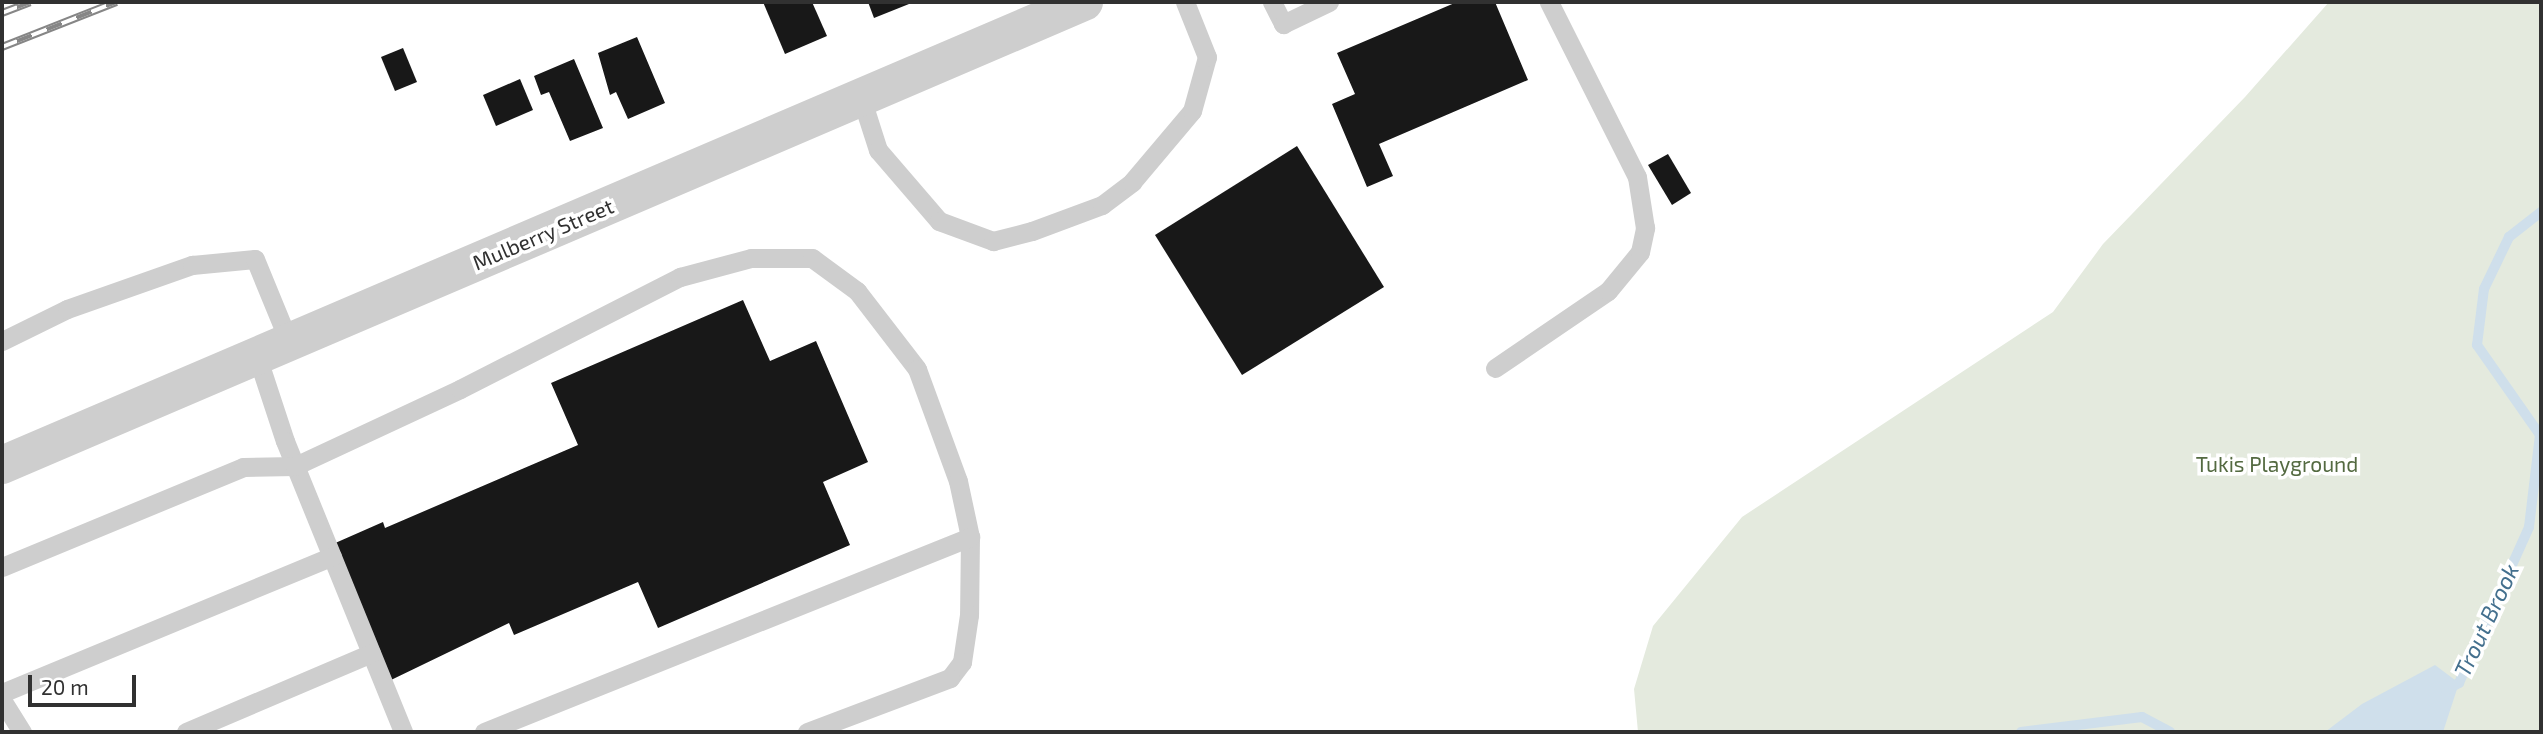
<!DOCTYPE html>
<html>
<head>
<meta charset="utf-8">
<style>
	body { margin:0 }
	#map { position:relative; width:2543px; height:734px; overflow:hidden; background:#fff; font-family:"Exo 2",sans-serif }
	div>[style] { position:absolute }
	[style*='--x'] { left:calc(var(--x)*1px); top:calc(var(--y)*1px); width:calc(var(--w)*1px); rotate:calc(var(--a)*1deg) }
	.green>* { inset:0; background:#e4eade }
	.water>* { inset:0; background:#cfdfeb }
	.stream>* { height:10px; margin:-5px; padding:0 5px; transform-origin:5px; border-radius:5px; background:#cfdfeb }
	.building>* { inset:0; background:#181818 }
	.service>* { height:19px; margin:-9.5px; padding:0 9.5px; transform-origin:9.5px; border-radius:9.5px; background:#cecece }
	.minor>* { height:38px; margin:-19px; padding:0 19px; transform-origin:19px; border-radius:19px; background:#cecece }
	.rail>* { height:8px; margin-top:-4px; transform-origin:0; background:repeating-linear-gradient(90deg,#fff 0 16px,#868686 0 32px); box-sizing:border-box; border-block:2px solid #868686 }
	span { translate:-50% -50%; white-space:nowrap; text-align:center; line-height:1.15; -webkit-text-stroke:7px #fff; paint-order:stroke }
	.street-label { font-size:21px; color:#313131 }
	.park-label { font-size:21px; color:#546a41 }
	.water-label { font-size:23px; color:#44708e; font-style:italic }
	.frame { position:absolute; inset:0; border:4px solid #313131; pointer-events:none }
	.scale { position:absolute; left:28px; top:675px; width:108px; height:32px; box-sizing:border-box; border:4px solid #313131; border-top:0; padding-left:9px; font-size:21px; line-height:24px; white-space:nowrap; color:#313131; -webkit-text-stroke:5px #fff; paint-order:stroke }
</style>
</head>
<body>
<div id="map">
	<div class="green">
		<i style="clip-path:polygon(2329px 2px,2541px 2px,2541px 732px,1638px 732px,1634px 689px,1653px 626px,1742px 517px,2053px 312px,2103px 244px,2245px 97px)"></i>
	</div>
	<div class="water">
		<i style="clip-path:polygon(2435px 665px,2459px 683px,2443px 732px,2325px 732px,2362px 704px)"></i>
	</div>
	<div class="stream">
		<i style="--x:2446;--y:690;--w:15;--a:-28"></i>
		<i style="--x:2459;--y:683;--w:171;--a:-65.8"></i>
		<i style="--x:2529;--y:527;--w:93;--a:-83.2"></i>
		<i style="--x:2540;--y:435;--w:110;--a:-125"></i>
		<i style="--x:2477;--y:345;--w:56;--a:-82.9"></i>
		<i style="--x:2484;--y:289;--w:58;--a:-64.3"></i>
		<i style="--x:2509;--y:237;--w:41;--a:-38"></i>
		<i style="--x:2021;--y:732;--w:122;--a:-7.1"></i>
		<i style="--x:2142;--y:717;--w:32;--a:28"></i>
	</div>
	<div class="building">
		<i style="clip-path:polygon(763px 2px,812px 2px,827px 36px,785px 54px)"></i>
		<i style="clip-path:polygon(868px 2px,914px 2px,874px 18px)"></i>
		<i style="clip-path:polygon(1457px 2px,1495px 2px,1528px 80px,1379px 144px,1393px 176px,1367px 187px,1332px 104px,1355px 94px,1337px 53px)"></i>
		<i style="clip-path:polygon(637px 37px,665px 103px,628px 119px,616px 92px,610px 95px,598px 53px)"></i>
		<i style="clip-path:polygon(403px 48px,417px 82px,395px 91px,381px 57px)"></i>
		<i style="clip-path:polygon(574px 59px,603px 128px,570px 141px,549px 92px,541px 95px,534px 76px)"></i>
		<i style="clip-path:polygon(520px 79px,533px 110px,496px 126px,483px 95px)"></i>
		<i style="clip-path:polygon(1297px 146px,1384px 287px,1242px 375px,1155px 235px)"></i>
		<i style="clip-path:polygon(1668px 154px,1691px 193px,1672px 205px,1648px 165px)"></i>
		<i style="clip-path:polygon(743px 300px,770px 361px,816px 341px,868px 462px,823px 482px,850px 545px,658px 628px,638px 582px,514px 635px,509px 623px,391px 680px,333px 544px,383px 522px,385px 528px,578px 445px,551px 383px)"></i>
	</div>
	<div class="service">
		<i style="--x:1272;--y:2;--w:25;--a:63"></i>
		<i style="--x:1283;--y:24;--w:51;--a:-25.6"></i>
		<i style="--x:861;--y:97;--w:56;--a:72.2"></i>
		<i style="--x:878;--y:150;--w:94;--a:49.3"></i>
		<i style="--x:939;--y:221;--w:58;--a:20.3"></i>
		<i style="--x:993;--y:241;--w:40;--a:-14.4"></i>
		<i style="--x:1032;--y:231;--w:75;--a:-20.4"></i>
		<i style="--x:1102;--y:205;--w:38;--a:-37"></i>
		<i style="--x:1132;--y:182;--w:93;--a:-49.8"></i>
		<i style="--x:1192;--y:111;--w:56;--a:-74.5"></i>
		<i style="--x:1207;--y:57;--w:59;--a:-111.8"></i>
		<i style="--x:2;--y:341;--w:72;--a:-26.2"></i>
		<i style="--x:67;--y:309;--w:133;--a:-19.4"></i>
		<i style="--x:192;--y:265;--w:63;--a:-5.4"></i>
		<i style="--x:255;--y:259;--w:90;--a:67.7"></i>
		<i style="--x:257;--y:356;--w:89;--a:71.8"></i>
		<i style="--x:285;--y:441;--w:314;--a:67.9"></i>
		<i style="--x:1495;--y:368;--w:137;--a:-34.3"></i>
		<i style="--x:1608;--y:291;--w:50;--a:-50.6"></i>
		<i style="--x:1640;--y:252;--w:25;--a:-78"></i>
		<i style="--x:1645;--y:228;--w:52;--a:-98.9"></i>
		<i style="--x:1637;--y:177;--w:196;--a:-116.7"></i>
		<i style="--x:2;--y:567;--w:261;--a:-22.5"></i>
		<i style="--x:243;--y:467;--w:52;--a:-1.1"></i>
		<i style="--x:295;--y:466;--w:182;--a:-25"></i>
		<i style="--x:460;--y:389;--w:247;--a:-27"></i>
		<i style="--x:680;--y:277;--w:73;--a:-15"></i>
		<i style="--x:751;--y:258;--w:61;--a:0"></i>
		<i style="--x:812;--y:258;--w:56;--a:36.3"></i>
		<i style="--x:857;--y:291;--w:98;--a:52.4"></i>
		<i style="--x:917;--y:369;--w:119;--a:69.9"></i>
		<i style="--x:958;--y:481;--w:57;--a:77.9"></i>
		<i style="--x:970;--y:537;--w:78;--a:90.7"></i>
		<i style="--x:969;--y:615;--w:48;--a:98.5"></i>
		<i style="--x:962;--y:662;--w:20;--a:127"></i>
		<i style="--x:950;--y:678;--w:153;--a:159.3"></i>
		<i style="--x:2;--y:693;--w:357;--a:-22.5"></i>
		<i style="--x:2;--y:700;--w:38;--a:58"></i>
		<i style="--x:186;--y:732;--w:201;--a:-23.1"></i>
		<i style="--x:484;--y:732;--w:524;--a:-21.86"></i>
	</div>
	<div class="minor">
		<i style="--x:2;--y:465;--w:1177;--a:-23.17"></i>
	</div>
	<div class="rail">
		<i style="--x:2;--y:13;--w:30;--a:-21"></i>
		<i style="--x:2;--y:47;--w:123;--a:-21.5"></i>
	</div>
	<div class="street-label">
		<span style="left:543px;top:234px;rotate:-23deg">Mulberry Street</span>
	</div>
	<div class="park-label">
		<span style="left:2277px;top:464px">Tukis Playground</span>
	</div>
	<div class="water-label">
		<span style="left:2486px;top:620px;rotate:-65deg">Trout Brook</span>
	</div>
	<div class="frame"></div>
	<div class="scale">20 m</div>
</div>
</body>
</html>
